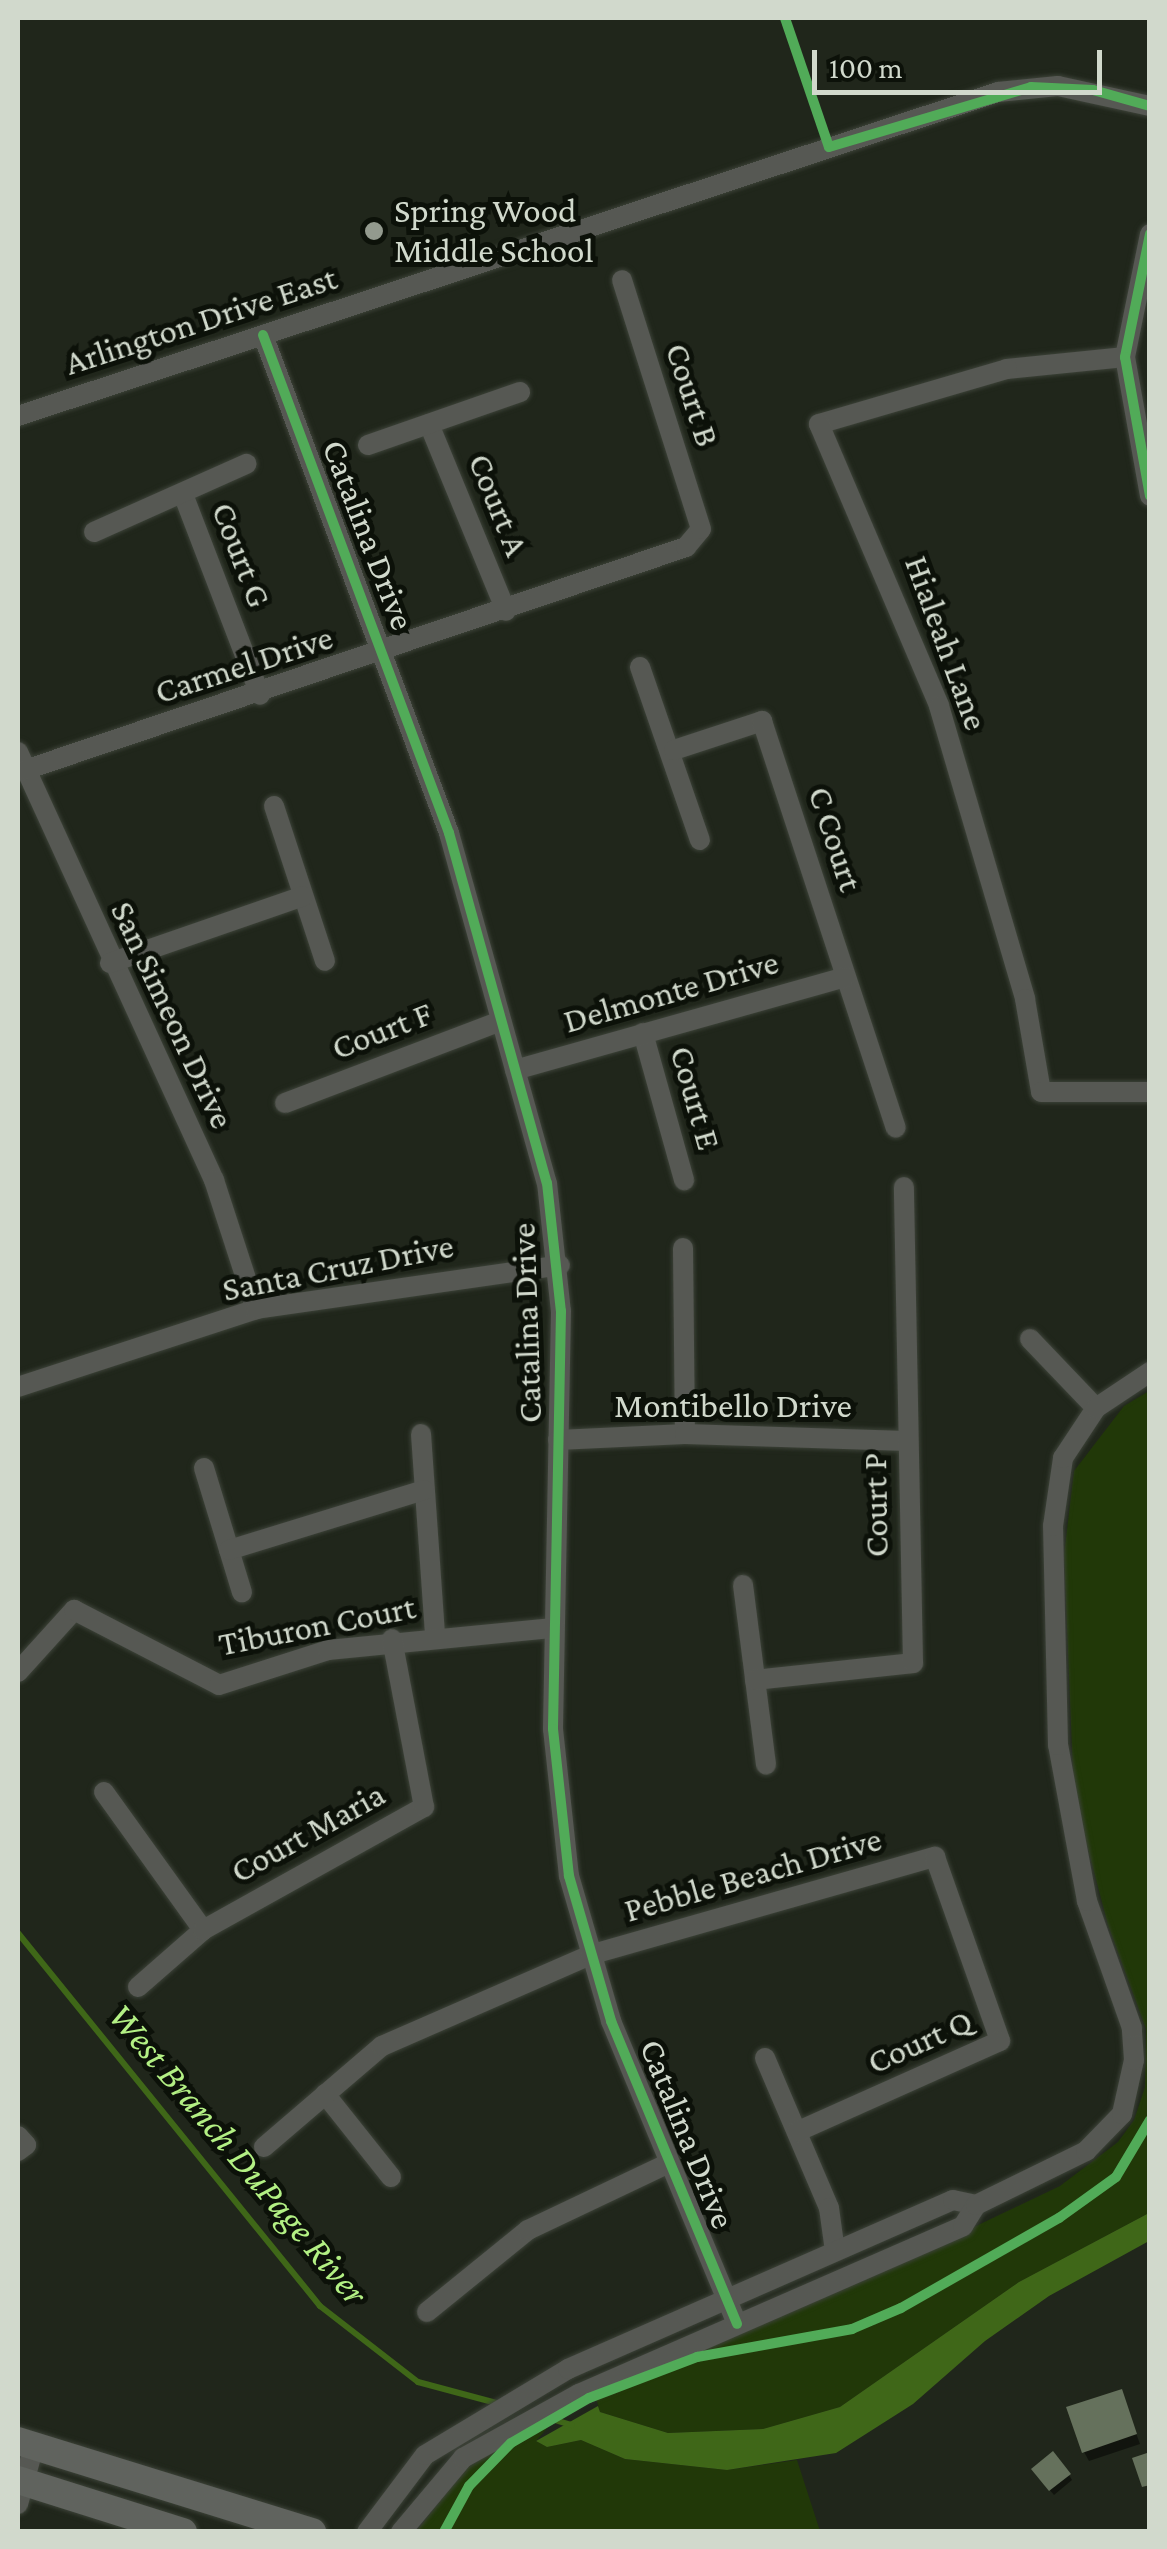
<!DOCTYPE html>
<html>
<head>
<meta charset="utf-8">
<style>
	body { margin:0 }
	#map { position:relative; width:1167px; height:2549px; overflow:hidden; background:#20261b; font-family:"Crimson Pro",serif }
	div>[style] { position:absolute }
	[style*='--x'] { left:calc(var(--x)*1px); top:calc(var(--y)*1px); width:calc(var(--w)*1px); rotate:calc(var(--a)*1deg) }
	.green>* { inset:0; background:#213808 }
	.water>* { inset:0; background:#3f6718 }
	.shadow>* { inset:0; background:#0007 }
	.stream>* { height:6px; margin:-3px; padding:0 3px; transform-origin:3px; border-radius:3px; background:#3f6718 }
	.building>* { inset:0; background:#65715c }
	.roads { filter:drop-shadow(0 0 2px #3c4238) drop-shadow(0 0 2px #3c4238) }
	.street>* { height:20px; margin:-10px; padding:0 10px; transform-origin:10px; border-radius:10px; background:#565853 }
	.secondary>* { height:28px; margin:-14px; padding:0 14px; transform-origin:14px; border-radius:14px; background:#60635e }
	.cycleway>* { height:10px; margin:-5px; padding:0 5px; transform-origin:5px; border-radius:5px; background:#51ab58 }
	.dots>* { width:28px; height:28px; translate:-50% -50%; box-sizing:border-box; border:5px solid #0c1109; border-radius:50% }
	span { translate:-50% -50%; white-space:nowrap; text-align:center; line-height:1.15; -webkit-text-stroke:10px #0c1109; paint-order:stroke }
	.poi-label { font-size:35px; color:#d1d9cc }
	.left { translate:0 -50%; text-align:left }
	.street-label { font-size:35px; color:#d1d9cc }
	.water-label { font-size:38px; color:#b3f084; font-style:italic }
	.frame { position:absolute; inset:0; border:20px solid #d1d9cc; pointer-events:none }
	.scale { position:absolute; left:812px; top:50px; width:290px; height:45px; box-sizing:border-box; border:5px solid #d1d9cc; border-top:0; padding-left:12px; font-size:30px; line-height:35px; white-space:nowrap; color:#d1d9cc; -webkit-text-stroke:8px #0c1109; paint-order:stroke }
</style>
</head>
<body>
<div id="map">
	<div class="green">
		<i style="clip-path:polygon(1149px 1391px,1149px 2213px,1019px 2282px,840px 2407px,763px 2429px,668px 2433px,600px 2412px,594px 2391px,846px 2288px,1060px 2186px,1118px 2142px,1134px 2120px,1145px 2087px,1146px 2029px,1108px 1925px,1074px 1796px,1064px 1555px,1074px 1471px,1124px 1406px)"></i>
		<i style="clip-path:polygon(549px 2426px,536px 2441px,547px 2447px,581px 2440px,625px 2459px,727px 2470px,797px 2460px,820px 2531px,416px 2532px,464px 2470px,510px 2440px,514px 2446px)"></i>
	</div>
	<div class="water">
		<i style="clip-path:polygon(1149px 2213px,1149px 2241px,1049px 2296px,985px 2341px,913px 2404px,836px 2453px,727px 2470px,625px 2459px,581px 2440px,547px 2447px,536px 2441px,598px 2406px,600px 2412px,668px 2433px,763px 2429px,840px 2407px,1019px 2282px)"></i>
	</div>
	<div class="shadow">
		<i style="clip-path:polygon(1121px 2392px,1140px 2444px,1089px 2461px,1084px 2452px)"></i>
		<i style="clip-path:polygon(1037px 2475px,1069px 2475px,1072px 2480px,1054px 2495px)"></i>
	</div>
	<div class="stream">
		<i style="--x:18;--y:1933;--w:480;--a:51"></i>
		<i style="--x:320;--y:2306;--w:124;--a:37.8"></i>
		<i style="--x:418;--y:2382;--w:85;--a:15"></i>
		<i style="--x:545;--y:2417;--w:28;--a:17"></i>
	</div>
	<div class="building">
		<i style="clip-path:polygon(1122px 2389px,1137px 2434px,1082px 2453px,1066px 2407px)"></i>
		<i style="clip-path:polygon(1053px 2451px,1071px 2474px,1049px 2491px,1031px 2469px)"></i>
		<i style="clip-path:polygon(1150px 2452px,1150px 2485px,1142px 2487px,1132px 2458px)"></i>
	</div>
	<div class="roads">
		<div class="street">
			<i style="--x:1150;--y:234;--w:126;--a:101.5"></i>
			<i style="--x:1125;--y:357;--w:141;--a:79.8"></i>
			<i style="--x:263;--y:335;--w:532;--a:69.52"></i>
			<i style="--x:449;--y:833;--w:363;--a:74.4"></i>
			<i style="--x:547;--y:1183;--w:129;--a:83.8"></i>
			<i style="--x:561;--y:1311;--w:418;--a:91.1"></i>
			<i style="--x:553;--y:1729;--w:148;--a:83.8"></i>
			<i style="--x:569;--y:1876;--w:151;--a:73.8"></i>
			<i style="--x:611;--y:2021;--w:328;--a:67.4"></i>
			<i style="--x:1125;--y:357;--w:119;--a:174.2"></i>
			<i style="--x:1007;--y:369;--w:196;--a:163.7"></i>
			<i style="--x:819;--y:424;--w:306;--a:66.9"></i>
			<i style="--x:939;--y:706;--w:305;--a:73.6"></i>
			<i style="--x:1025;--y:999;--w:94;--a:80.2"></i>
			<i style="--x:1041;--y:1092;--w:109;--a:0"></i>
			<i style="--x:18;--y:416;--w:1032;--a:-18.29"></i>
			<i style="--x:998;--y:92;--w:60;--a:-5.7"></i>
			<i style="--x:1058;--y:86;--w:94;--a:12.3"></i>
			<i style="--x:429;--y:424;--w:202;--a:67.6"></i>
			<i style="--x:368;--y:445;--w:161;--a:-19.2"></i>
			<i style="--x:183;--y:494;--w:215;--a:69"></i>
			<i style="--x:94;--y:532;--w:167;--a:-24.1"></i>
			<i style="--x:640;--y:667;--w:183;--a:70.9"></i>
			<i style="--x:674;--y:750;--w:93;--a:-18.2"></i>
			<i style="--x:762;--y:721;--w:428;--a:71.8"></i>
			<i style="--x:18;--y:752;--w:471;--a:65.4"></i>
			<i style="--x:214;--y:1180;--w:136;--a:72"></i>
			<i style="--x:25;--y:770;--w:698;--a:-18.64"></i>
			<i style="--x:686;--y:547;--w:23;--a:-50"></i>
			<i style="--x:701;--y:529;--w:261;--a:-107.6"></i>
			<i style="--x:274;--y:806;--w:163;--a:71.8"></i>
			<i style="--x:110;--y:963;--w:204;--a:-19.1"></i>
			<i style="--x:643;--y:1033;--w:153;--a:74.4"></i>
			<i style="--x:515;--y:1070;--w:343;--a:-15.7"></i>
			<i style="--x:285;--y:1103;--w:231;--a:-20.8"></i>
			<i style="--x:683;--y:1248;--w:186;--a:89.4"></i>
			<i style="--x:1030;--y:1339;--w:95;--a:46.3"></i>
			<i style="--x:18;--y:1387;--w:250;--a:-18.1"></i>
			<i style="--x:256;--y:1309;--w:307;--a:-8.2"></i>
			<i style="--x:421;--y:1434;--w:201;--a:86"></i>
			<i style="--x:558;--y:1440;--w:127;--a:-2.7"></i>
			<i style="--x:685;--y:1434;--w:222;--a:1.8"></i>
			<i style="--x:204;--y:1468;--w:130;--a:73"></i>
			<i style="--x:229;--y:1550;--w:204;--a:-17.1"></i>
			<i style="--x:743;--y:1585;--w:181;--a:82.7"></i>
			<i style="--x:18;--y:1672;--w:84;--a:-47.9"></i>
			<i style="--x:74;--y:1610;--w:163;--a:27.3"></i>
			<i style="--x:219;--y:1685;--w:114;--a:-17.8"></i>
			<i style="--x:328;--y:1650;--w:227;--a:-5.6"></i>
			<i style="--x:755;--y:1680;--w:159;--a:-6.1"></i>
			<i style="--x:913;--y:1663;--w:476;--a:-91.1"></i>
			<i style="--x:104;--y:1792;--w:170;--a:54.3"></i>
			<i style="--x:138;--y:1987;--w:86;--a:-41.2"></i>
			<i style="--x:203;--y:1930;--w:253;--a:-29.1"></i>
			<i style="--x:424;--y:1807;--w:171;--a:-100.8"></i>
			<i style="--x:765;--y:2058;--w:163;--a:66.9"></i>
			<i style="--x:829;--y:2208;--w:43;--a:82.1"></i>
			<i style="--x:325;--y:2094;--w:106;--a:51.5"></i>
			<i style="--x:18;--y:2136;--w:12;--a:48"></i>
			<i style="--x:26;--y:2145;--w:10;--a:143"></i>
			<i style="--x:264;--y:2147;--w:155;--a:-40.6"></i>
			<i style="--x:382;--y:2046;--w:227;--a:-23.6"></i>
			<i style="--x:590;--y:1955;--w:359;--a:-15.9"></i>
			<i style="--x:935;--y:1857;--w:195;--a:70.5"></i>
			<i style="--x:1000;--y:2041;--w:222;--a:155.9"></i>
			<i style="--x:427;--y:2312;--w:130;--a:-39.1"></i>
			<i style="--x:528;--y:2230;--w:156;--a:-25.4"></i>
			<i style="--x:18;--y:2504;--w:60;--a:-74.6"></i>
			<i style="--x:367;--y:2532;--w:96;--a:-53"></i>
			<i style="--x:425;--y:2455;--w:167;--a:-31"></i>
			<i style="--x:568;--y:2369;--w:420;--a:-23.7"></i>
			<i style="--x:953;--y:2200;--w:24;--a:12"></i>
			<i style="--x:401;--y:2532;--w:97;--a:-50"></i>
			<i style="--x:463;--y:2458;--w:132;--a:-28.9"></i>
			<i style="--x:579;--y:2394;--w:419;--a:-23.6"></i>
			<i style="--x:963;--y:2226;--w:25;--a:-58"></i>
			<i style="--x:976;--y:2205;--w:123;--a:-26.1"></i>
			<i style="--x:1086;--y:2151;--w:52;--a:-45.8"></i>
			<i style="--x:1122;--y:2114;--w:55;--a:-77.5"></i>
			<i style="--x:1134;--y:2060;--w:32;--a:-94"></i>
			<i style="--x:1132;--y:2028;--w:135;--a:-109.5"></i>
			<i style="--x:1087;--y:1901;--w:159;--a:-100.5"></i>
			<i style="--x:1058;--y:1745;--w:219;--a:-91.3"></i>
			<i style="--x:1053;--y:1526;--w:69;--a:-81.6"></i>
			<i style="--x:1063;--y:1458;--w:60;--a:-56.6"></i>
			<i style="--x:1096;--y:1408;--w:65;--a:-33.7"></i>
		</div>
		<div class="secondary">
			<i style="--x:18;--y:2441;--w:308;--a:17.2"></i>
			<i style="--x:18;--y:2480;--w:173;--a:17.5"></i>
		</div>
	</div>
	<div class="cycleway">
		<i style="--x:785;--y:18;--w:136;--a:71.2"></i>
		<i style="--x:829;--y:147;--w:211;--a:-16.5"></i>
		<i style="--x:1031;--y:87;--w:62;--a:2.8"></i>
		<i style="--x:1093;--y:90;--w:59;--a:15.7"></i>
		<i style="--x:1150;--y:234;--w:126;--a:101.5"></i>
		<i style="--x:1125;--y:357;--w:141;--a:79.8"></i>
		<i style="--x:263;--y:335;--w:532;--a:69.52"></i>
		<i style="--x:449;--y:833;--w:363;--a:74.4"></i>
		<i style="--x:547;--y:1183;--w:129;--a:83.8"></i>
		<i style="--x:561;--y:1311;--w:418;--a:91.1"></i>
		<i style="--x:553;--y:1729;--w:148;--a:83.8"></i>
		<i style="--x:569;--y:1876;--w:151;--a:73.8"></i>
		<i style="--x:611;--y:2021;--w:328;--a:67.4"></i>
		<i style="--x:444;--y:2532;--w:52;--a:-61.5"></i>
		<i style="--x:469;--y:2486;--w:60;--a:-45.7"></i>
		<i style="--x:511;--y:2443;--w:90;--a:-30"></i>
		<i style="--x:589;--y:2398;--w:116;--a:-20.8"></i>
		<i style="--x:697;--y:2357;--w:158;--a:-10.2"></i>
		<i style="--x:852;--y:2329;--w:53;--a:-23.2"></i>
		<i style="--x:901;--y:2308;--w:182;--a:-29.7"></i>
		<i style="--x:1059;--y:2218;--w:70;--a:-35.7"></i>
		<i style="--x:1116;--y:2177;--w:66;--a:-59.2"></i>
	</div>
	<div class="dots">
		<i style="left:374px;top:231px;background:#939a8e"></i>
	</div>
	<div class="poi-label">
		<span class="left" style="left:394px;top:231px">Spring Wood<br>Middle School</span>
	</div>
	<div class="street-label">
		<span style="left:201px;top:321px;rotate:-18deg">Arlington Drive East</span>
		<span style="left:692px;top:395px;rotate:72deg">Court B</span>
		<span style="left:498px;top:505px;rotate:68deg">Court A</span>
		<span style="left:368px;top:535px;rotate:69deg">Catalina Drive</span>
		<span style="left:241px;top:555px;rotate:69deg">Court G</span>
		<span style="left:946px;top:643px;rotate:70deg">Hialeah Lane</span>
		<span style="left:244px;top:665px;rotate:-18deg">Carmel Drive</span>
		<span style="left:835px;top:839px;rotate:72deg">C Court</span>
		<span style="left:671px;top:992px;rotate:-16deg">Delmonte Drive</span>
		<span style="left:172px;top:1015px;rotate:65deg">San Simeon Drive</span>
		<span style="left:382px;top:1031px;rotate:-21deg">Court F</span>
		<span style="left:695px;top:1098px;rotate:74deg">Court E</span>
		<span style="left:338px;top:1268px;rotate:-11deg">Santa Cruz Drive</span>
		<span style="left:527px;top:1323px;rotate:-92deg">Catalina Drive</span>
		<span style="left:733px;top:1406px">Montibello Drive</span>
		<span style="left:876px;top:1505px;rotate:-91deg">Court P</span>
		<span style="left:317px;top:1626px;rotate:-11deg">Tiburon Court</span>
		<span style="left:308px;top:1833px;rotate:-29deg">Court Maria</span>
		<span style="left:753px;top:1875px;rotate:-16deg">Pebble Beach Drive</span>
		<span style="left:920px;top:2042px;rotate:-24deg">Court Q</span>
		<span style="left:687px;top:2134px;rotate:68deg">Catalina Drive</span>
	</div>
	<div class="water-label">
		<span style="left:238px;top:2154px;rotate:50deg">West Branch DuPage River</span>
	</div>
	<div class="frame"></div>
	<div class="scale">100 m</div>
</div>
</body>
</html>
